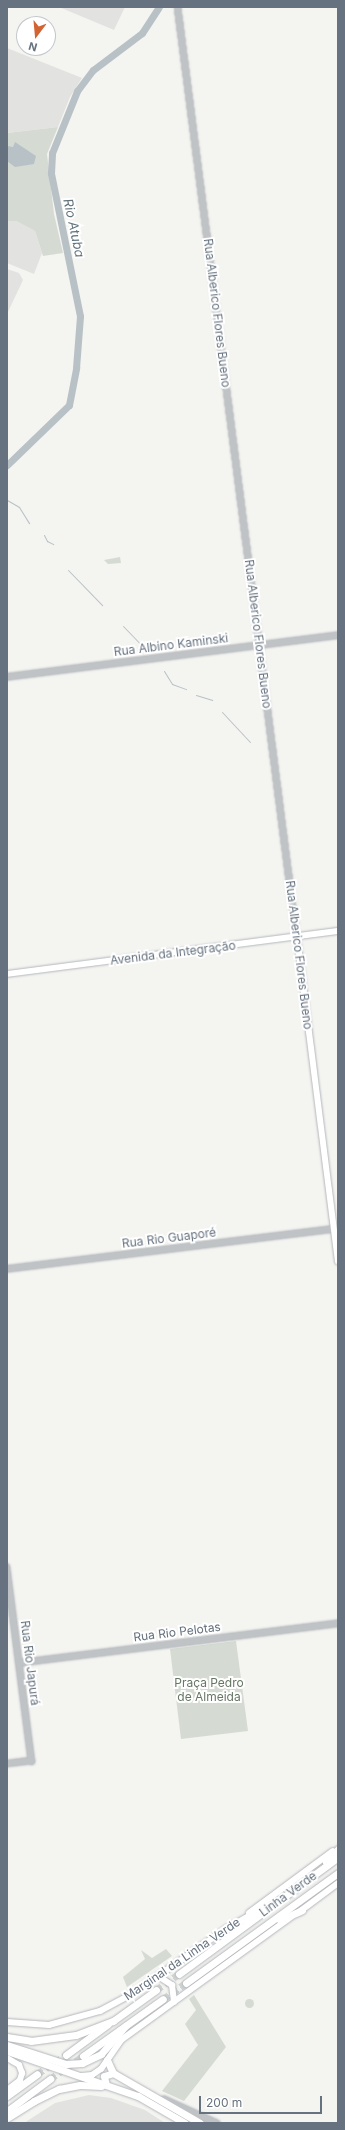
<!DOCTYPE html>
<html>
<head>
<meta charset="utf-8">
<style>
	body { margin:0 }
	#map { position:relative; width:345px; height:2130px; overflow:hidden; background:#f4f4f1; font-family:Inter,sans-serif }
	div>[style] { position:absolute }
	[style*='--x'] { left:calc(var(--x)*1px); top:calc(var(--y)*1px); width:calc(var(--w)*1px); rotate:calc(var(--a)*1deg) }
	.built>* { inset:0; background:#e2e3e1 }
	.green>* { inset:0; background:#d5dbd2 }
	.round { border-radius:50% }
	.water>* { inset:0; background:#b8c1c6 }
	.stream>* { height:1px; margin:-0.5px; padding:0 0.5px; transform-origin:0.5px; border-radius:0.5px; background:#b8c1c6 }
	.river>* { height:7px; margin:-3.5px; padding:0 3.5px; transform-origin:3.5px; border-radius:3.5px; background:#b8c1c6 }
	.primary-tunnel>* { height:7px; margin-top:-3.5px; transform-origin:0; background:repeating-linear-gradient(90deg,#d0d4d4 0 7px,transparent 0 10.5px) }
	.trunk-tunnel>* { height:7px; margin-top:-3.5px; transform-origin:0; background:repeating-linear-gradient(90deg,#d0d4d4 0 7px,transparent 0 10.5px) }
	.roads { filter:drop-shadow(0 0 1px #b3b7bb) drop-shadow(0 0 1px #b3b7bb) }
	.tertiary>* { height:5.5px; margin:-2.75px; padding:0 2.75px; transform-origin:2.75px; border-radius:2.75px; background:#c0c3c6 }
	.secondary>* { height:6px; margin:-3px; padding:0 3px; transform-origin:3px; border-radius:3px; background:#fff }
	.primary>* { height:7px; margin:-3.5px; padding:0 3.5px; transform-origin:3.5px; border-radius:3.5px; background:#fff }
	.trunk>* { height:7px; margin:-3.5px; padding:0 3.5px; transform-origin:3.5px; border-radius:3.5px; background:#fff }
	span { translate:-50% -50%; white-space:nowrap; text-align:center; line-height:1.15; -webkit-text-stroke:4px #fff; paint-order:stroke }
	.street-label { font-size:12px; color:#66727f }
	.park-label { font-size:12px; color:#677764 }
	.water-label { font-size:13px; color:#62737c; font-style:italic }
	.frame { position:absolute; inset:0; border:8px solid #66727f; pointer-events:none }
	.north { position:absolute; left:16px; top:16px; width:40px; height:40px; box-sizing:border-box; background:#fff; border:1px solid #c2c7cc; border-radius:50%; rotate:196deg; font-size:11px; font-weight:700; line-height:16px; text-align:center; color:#66727f }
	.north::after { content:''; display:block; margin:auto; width:14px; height:18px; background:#d26333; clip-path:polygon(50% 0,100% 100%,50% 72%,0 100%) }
	.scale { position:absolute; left:199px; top:2096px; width:123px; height:18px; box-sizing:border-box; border:2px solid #66727f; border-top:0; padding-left:5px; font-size:12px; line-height:14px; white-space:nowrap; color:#66727f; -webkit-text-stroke:3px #fff; paint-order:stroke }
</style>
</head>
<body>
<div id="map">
	<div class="built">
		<i style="clip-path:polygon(59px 7px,125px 7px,114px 30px)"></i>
		<i style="clip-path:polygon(7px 48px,82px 78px,70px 97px,58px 127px,7px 133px)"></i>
		<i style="clip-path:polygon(7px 221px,16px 221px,35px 231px,42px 253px,34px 274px,7px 263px)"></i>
		<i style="clip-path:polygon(7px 269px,19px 273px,23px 280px,7px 314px)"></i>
		<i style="clip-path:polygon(89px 2095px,111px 2098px,145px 2110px,165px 2123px,24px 2123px,55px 2103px)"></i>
	</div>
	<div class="green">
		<i style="clip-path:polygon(58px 127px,47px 154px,54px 214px,63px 253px,43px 256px,35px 231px,16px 221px,7px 221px,7px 133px)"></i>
		<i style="clip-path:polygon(120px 557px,121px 563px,108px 564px,104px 560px)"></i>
		<i style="clip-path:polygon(236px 1641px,248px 1731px,181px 1739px,170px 1649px)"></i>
		<i style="clip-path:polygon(166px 1949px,172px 1956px,127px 1987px,123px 1977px,145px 1959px,141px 1950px,152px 1958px)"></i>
		<i style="clip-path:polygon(194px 1995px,226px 2047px,184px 2101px,162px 2091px,198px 2045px,185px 2024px,196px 2010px,189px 1999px)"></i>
		<i class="round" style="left:244.5px;top:1998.5px;width:9px;height:9px"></i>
	</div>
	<div class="water">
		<i style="clip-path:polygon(15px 142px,36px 156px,34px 164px,15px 167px,7px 161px,7px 146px,13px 147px)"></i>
	</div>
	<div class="stream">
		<i style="--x:7;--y:500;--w:14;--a:30"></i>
		<i style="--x:19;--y:507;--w:19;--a:58"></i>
		<i style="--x:44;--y:535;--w:7;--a:63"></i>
		<i style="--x:47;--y:541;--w:7;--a:27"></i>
		<i style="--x:68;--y:570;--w:49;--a:45.8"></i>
		<i style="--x:123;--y:626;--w:32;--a:46"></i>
		<i style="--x:164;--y:671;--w:15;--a:58"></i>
		<i style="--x:172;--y:684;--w:15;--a:20"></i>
		<i style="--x:196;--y:695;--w:17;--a:17"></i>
		<i style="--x:222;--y:712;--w:41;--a:47"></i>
	</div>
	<div class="river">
		<i style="--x:7;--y:465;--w:86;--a:-44.1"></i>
		<i style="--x:69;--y:405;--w:38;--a:-79"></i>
		<i style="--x:76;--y:368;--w:52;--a:-85.6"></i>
		<i style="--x:80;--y:316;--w:146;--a:-101.5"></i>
		<i style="--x:51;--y:173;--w:20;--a:-87"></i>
		<i style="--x:52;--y:153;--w:67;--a:-68"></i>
		<i style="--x:77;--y:91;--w:26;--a:-53"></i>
		<i style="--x:93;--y:70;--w:61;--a:-37.1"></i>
		<i style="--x:142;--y:33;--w:31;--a:-57"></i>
	</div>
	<div class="primary-tunnel">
		<i style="--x:37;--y:2074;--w:35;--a:-33"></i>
	</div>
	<div class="trunk-tunnel">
		<i style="--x:156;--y:1990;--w:28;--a:-35"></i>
		<i style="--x:163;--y:1999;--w:28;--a:-35"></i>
		<i style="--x:50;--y:2079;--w:40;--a:-34.9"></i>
	</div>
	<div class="roads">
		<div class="tertiary">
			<i style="--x:178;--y:7;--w:938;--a:82.71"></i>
			<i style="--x:7;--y:677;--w:334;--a:-7.2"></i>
			<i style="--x:7;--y:1269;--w:329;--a:-7"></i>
			<i style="--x:7;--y:1567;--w:196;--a:82.7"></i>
			<i style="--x:32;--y:1761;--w:25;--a:173"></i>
			<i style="--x:19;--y:1663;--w:321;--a:-7.1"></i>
			<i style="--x:164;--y:2099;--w:58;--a:24.4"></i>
		</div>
		<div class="secondary">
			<i style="--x:297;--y:937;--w:327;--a:82.8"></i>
			<i style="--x:7;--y:974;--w:334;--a:-7.4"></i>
			<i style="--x:299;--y:1912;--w:49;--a:-36.6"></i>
			<i style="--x:249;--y:1913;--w:104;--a:-36.4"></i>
			<i style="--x:158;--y:1976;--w:17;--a:33"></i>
			<i style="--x:172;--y:1985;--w:17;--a:83"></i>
			<i style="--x:7;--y:2022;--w:42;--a:4.1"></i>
			<i style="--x:49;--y:2025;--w:53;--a:-15.4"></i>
			<i style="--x:100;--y:2011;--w:40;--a:-28"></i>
			<i style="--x:135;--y:1992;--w:119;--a:-34.8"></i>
			<i style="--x:7;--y:2058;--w:14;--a:30"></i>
			<i style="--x:19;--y:2065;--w:9;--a:69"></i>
			<i style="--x:22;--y:2073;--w:7;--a:106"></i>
			<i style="--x:20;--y:2080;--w:16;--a:142"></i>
			<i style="--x:82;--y:2076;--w:10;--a:-6"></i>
			<i style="--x:92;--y:2075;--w:11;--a:-34"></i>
			<i style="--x:101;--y:2069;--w:35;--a:-55"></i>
			<i style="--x:121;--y:2040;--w:210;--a:-35.9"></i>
		</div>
		<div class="primary">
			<i style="--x:66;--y:2055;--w:52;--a:-36.4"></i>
			<i style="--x:7;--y:2096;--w:37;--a:-36"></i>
			<i style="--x:7;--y:2111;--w:54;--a:-36.7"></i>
		</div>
		<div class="trunk">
			<i style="--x:326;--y:1862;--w:18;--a:-47"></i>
			<i style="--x:280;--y:1920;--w:24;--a:-24"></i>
			<i style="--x:231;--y:1926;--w:34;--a:-30"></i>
			<i style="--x:179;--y:1974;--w:197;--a:-36.3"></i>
			<i style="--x:186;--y:1983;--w:188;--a:-35.9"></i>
			<i style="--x:7;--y:2037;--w:24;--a:9"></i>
			<i style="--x:31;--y:2041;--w:45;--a:-7.6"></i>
			<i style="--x:76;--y:2035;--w:40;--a:-21"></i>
			<i style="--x:113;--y:2021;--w:53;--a:-35.8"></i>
			<i style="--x:7;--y:2045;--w:62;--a:17.9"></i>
			<i style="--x:66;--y:2064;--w:16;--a:-4"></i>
			<i style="--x:82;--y:2063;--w:21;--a:-25"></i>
			<i style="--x:101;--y:2054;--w:37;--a:-49"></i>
			<i style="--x:7;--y:2051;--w:139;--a:19"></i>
			<i style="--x:138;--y:2096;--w:54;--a:29.9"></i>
			<i style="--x:83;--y:2056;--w:98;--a:-35.5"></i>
			<i style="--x:107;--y:2060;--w:14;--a:65"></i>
			<i style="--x:113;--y:2073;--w:100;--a:29.9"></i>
			<i style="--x:106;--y:2085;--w:9;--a:-103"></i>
			<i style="--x:104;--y:2076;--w:9;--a:-18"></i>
			<i style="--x:7;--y:2118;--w:32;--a:-32"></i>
			<i style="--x:34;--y:2101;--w:28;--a:-26"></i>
			<i style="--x:59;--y:2089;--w:21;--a:-11"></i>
			<i style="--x:80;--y:2085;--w:21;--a:3"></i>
		</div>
	</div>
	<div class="street-label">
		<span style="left:217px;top:313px;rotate:83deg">Rua Alberico Flores Bueno</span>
		<span style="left:258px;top:634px;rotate:83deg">Rua Alberico Flores Bueno</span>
		<span style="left:171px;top:645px;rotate:-7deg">Rua Albino Kaminski</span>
		<span style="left:173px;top:953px;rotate:-7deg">Avenida da Integração</span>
		<span style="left:299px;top:955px;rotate:83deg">Rua Alberico Flores Bueno</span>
		<span style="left:169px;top:1238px;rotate:-7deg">Rua Rio Guaporé</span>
		<span style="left:177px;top:1632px;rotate:-7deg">Rua Rio Pelotas</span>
		<span style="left:30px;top:1663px;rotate:83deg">Rua Rio Japurá</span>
		<span style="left:288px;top:1894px;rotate:-36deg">Linha Verde</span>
		<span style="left:182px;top:1959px;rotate:-34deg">Marginal da Linha Verde</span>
	</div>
	<div class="park-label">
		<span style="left:209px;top:1690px">Praça Pedro<br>de Almeida</span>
	</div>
	<div class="water-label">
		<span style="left:74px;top:228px;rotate:78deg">Rio Atuba</span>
	</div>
	<div class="frame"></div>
	<div class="north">N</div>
	<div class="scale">200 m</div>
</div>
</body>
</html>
